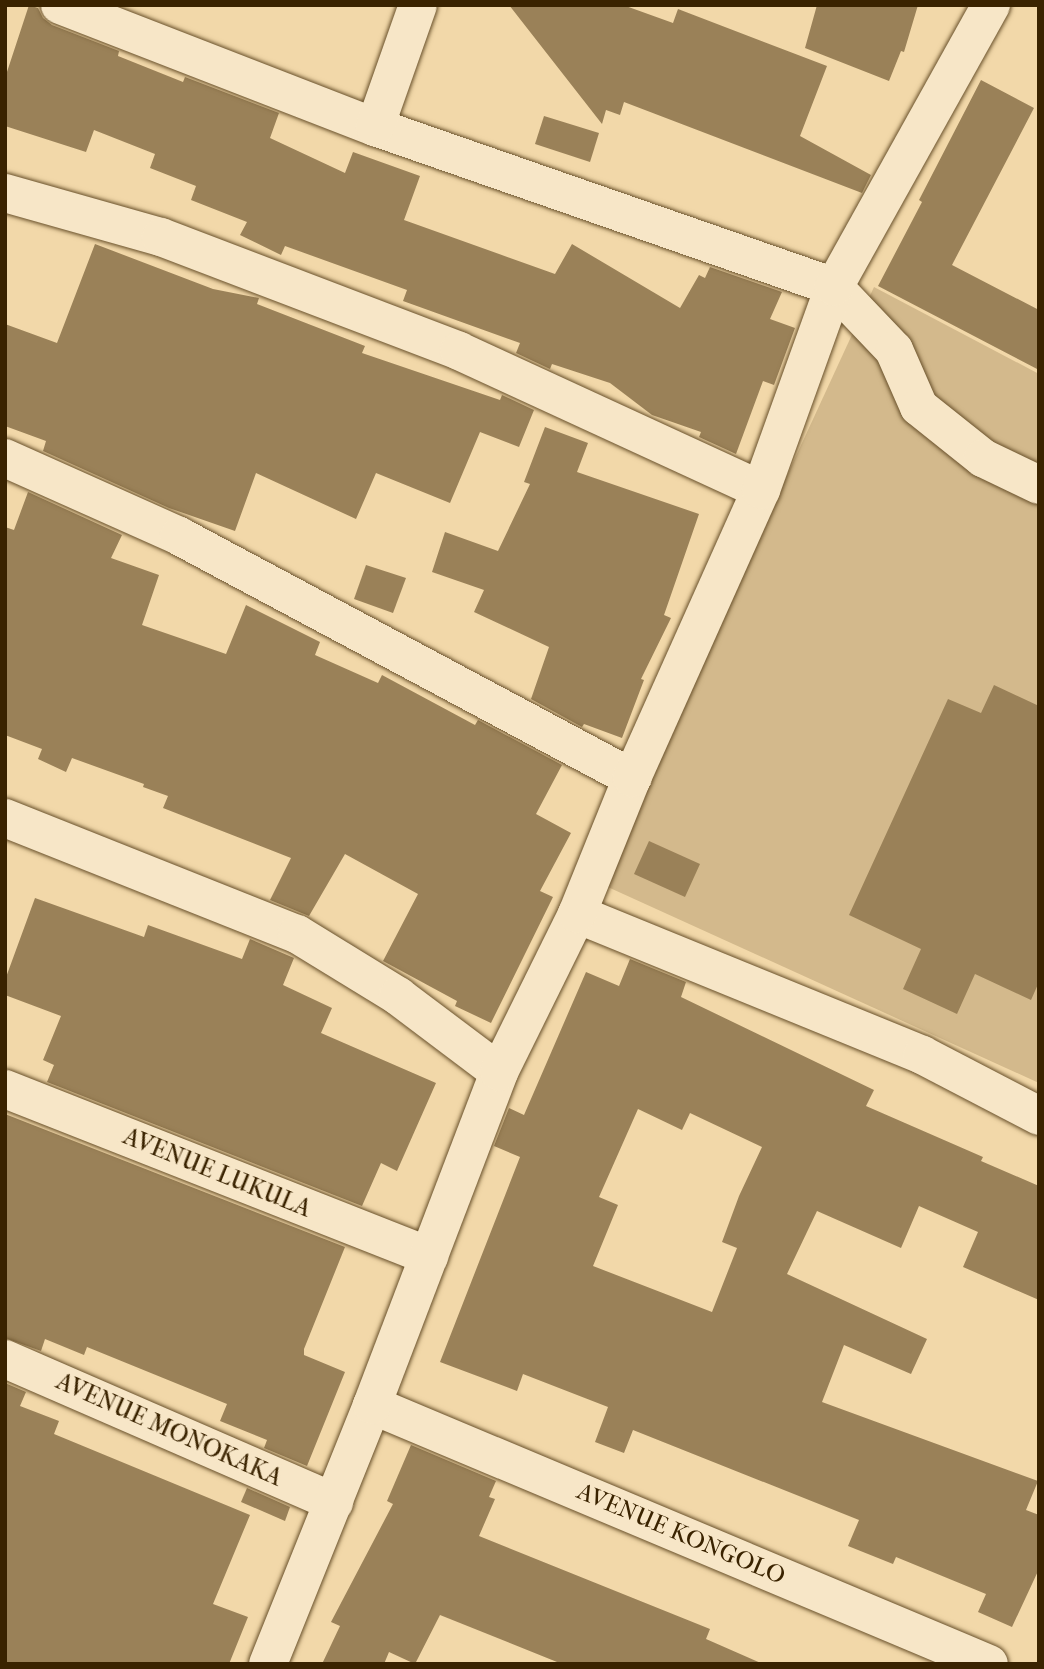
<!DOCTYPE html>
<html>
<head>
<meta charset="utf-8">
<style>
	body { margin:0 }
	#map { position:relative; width:1044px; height:1669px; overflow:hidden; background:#f2d8a9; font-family:"IM FELL French Canon",serif }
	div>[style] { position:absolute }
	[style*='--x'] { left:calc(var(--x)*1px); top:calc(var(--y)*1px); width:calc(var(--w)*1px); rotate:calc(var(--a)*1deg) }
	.green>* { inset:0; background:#d3b98c }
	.building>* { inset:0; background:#9a8158 }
	.roads { filter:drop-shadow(0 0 2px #68502a) drop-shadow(0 0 2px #68502a) }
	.minor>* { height:38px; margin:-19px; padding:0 19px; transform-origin:19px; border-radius:19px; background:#f7e6c7 }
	span { translate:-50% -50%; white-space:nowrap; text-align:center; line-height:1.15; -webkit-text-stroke:5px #f7e6c7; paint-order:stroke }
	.street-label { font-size:24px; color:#3a2300 }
	.frame { position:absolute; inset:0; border:7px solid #3a2300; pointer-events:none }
</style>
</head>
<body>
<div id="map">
	<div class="green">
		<i style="clip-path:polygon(874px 287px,1039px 374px,1039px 1083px,599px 883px)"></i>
	</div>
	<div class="building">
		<i style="clip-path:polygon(29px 5px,38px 8px,43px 18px,52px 25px,119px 51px,118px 56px,183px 82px,185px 77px,279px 113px,270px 138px,345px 173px,353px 152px,420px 176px,404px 220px,555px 274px,572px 244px,680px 308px,699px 275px,705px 278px,710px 267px,782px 292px,770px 319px,795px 328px,774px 385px,763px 381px,736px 454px,699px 437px,701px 432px,652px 415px,610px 383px,552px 364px,550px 369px,516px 353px,520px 343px,403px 301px,407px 290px,285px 246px,281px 255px,240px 235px,247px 222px,191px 200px,196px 186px,150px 168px,155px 154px,94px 130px,86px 152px,5px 126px,5px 78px)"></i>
		<i style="clip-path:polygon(509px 5px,623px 5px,673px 23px,678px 9px,827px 66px,800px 136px,871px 175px,862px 193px,624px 102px,620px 115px,606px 110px,602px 124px)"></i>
		<i style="clip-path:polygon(817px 5px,918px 5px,904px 52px,901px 51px,889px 81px,805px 48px)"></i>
		<i style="clip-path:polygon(981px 80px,1034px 108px,952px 265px,1039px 310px,1039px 370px,878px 286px,922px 202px,919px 200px)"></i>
		<i style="clip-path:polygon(544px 116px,599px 133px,590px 162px,535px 144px)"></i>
		<i style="clip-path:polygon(95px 244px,213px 289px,259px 298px,257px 304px,365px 346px,362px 353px,500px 400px,502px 395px,534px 410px,519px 447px,480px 432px,450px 503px,376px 473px,356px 519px,256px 473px,235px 531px,169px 508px,43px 451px,46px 441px,5px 426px,5px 324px,57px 343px)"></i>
		<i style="clip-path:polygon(545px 427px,588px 443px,577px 472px,699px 514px,664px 615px,671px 618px,641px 679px,644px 680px,622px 738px,584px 724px,582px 727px,531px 699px,549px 647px,474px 612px,484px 590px,432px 572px,445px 532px,498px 551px,530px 484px,524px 482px)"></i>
		<i style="clip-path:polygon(28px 492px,122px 535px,111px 558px,159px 575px,142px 625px,226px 654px,246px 605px,320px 642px,315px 655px,378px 683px,382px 675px,475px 725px,478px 720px,562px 765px,536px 814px,571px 833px,540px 891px,553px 897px,491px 1023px,455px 1006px,457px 1001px,383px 961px,418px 894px,345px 854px,309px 916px,270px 900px,291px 858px,163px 808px,168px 796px,143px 787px,144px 784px,72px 758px,66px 772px,38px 759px,42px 749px,5px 735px,5px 527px,14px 530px)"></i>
		<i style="clip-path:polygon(366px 565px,406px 578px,393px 613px,354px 599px)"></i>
		<i style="clip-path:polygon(994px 685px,1039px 706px,1039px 982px,1031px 1000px,975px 974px,957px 1014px,903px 989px,921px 949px,849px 915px,948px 699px,981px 713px)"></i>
		<i style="clip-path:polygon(649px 841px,700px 864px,685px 897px,634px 874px)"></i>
		<i style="clip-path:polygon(35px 898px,144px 937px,148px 925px,242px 959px,250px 939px,294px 958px,283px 985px,332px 1008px,321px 1033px,436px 1083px,397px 1171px,381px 1163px,362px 1206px,47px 1082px,54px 1065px,43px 1060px,61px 1016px,5px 995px,5px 980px)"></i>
		<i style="clip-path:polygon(evenodd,630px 959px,686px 982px,681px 997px,874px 1090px,866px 1106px,983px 1157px,981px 1161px,1039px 1186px,1039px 1300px,963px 1267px,978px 1232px,919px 1206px,901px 1248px,817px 1211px,787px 1274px,927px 1339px,911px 1374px,844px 1345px,822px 1402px,1038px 1481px,1026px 1510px,1039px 1515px,1039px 1569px,1012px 1627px,978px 1612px,986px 1594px,896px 1557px,893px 1564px,848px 1546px,859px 1520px,633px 1430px,624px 1453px,595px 1442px,608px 1407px,523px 1374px,517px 1391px,440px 1362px,520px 1157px,494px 1146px,509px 1108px,524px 1115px,586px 972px,619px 986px,630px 959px,638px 1109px,682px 1130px,690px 1113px,762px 1147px,739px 1196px,722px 1242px,737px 1248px,712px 1312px,593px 1266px,618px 1205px,599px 1197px,638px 1109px)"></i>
		<i style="clip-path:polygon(5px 1114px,345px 1247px,304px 1349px,304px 1355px,345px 1372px,307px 1466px,264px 1448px,267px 1440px,220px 1421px,227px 1404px,87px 1347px,84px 1355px,45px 1339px,41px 1351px,5px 1338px)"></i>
		<i style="clip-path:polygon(5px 1383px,26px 1392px,20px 1406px,59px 1421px,54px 1434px,250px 1515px,213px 1604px,248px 1617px,229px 1664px,5px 1664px)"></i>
		<i style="clip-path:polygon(411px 1445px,496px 1481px,489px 1497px,495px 1499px,479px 1536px,710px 1629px,706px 1639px,763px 1664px,562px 1664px,440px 1615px,415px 1664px,389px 1652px,384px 1664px,322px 1664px,340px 1626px,331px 1622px,393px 1504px,387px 1501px)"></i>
		<i style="clip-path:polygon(247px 1488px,290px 1507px,285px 1521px,241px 1502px)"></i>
	</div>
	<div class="roads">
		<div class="minor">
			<i style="--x:60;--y:5;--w:338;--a:21.2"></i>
			<i style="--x:375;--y:127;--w:486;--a:19.2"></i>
			<i style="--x:834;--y:287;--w:87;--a:46.4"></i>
			<i style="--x:894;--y:350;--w:62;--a:66.3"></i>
			<i style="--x:919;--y:407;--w:82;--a:38.6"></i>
			<i style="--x:983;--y:458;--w:62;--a:25.7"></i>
			<i style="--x:375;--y:127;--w:129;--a:-70.6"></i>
			<i style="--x:5;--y:193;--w:162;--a:15.8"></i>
			<i style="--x:161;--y:237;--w:319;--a:20.9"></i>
			<i style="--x:459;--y:351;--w:332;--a:24.7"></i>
			<i style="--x:5;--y:458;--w:191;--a:24.1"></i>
			<i style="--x:179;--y:536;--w:514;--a:28.11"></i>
			<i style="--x:5;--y:818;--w:314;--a:21.7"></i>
			<i style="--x:297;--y:934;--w:119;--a:31.5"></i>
			<i style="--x:398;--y:996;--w:126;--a:37"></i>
			<i style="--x:577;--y:914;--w:373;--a:22.2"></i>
			<i style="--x:922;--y:1055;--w:132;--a:27.5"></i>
			<i style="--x:5;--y:1089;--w:456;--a:21.5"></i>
			<i style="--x:5;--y:1359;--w:359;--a:23.5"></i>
			<i style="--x:372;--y:1405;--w:669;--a:22.77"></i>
			<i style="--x:268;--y:1664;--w:279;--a:-68.1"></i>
			<i style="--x:372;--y:1405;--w:356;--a:-69.1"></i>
			<i style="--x:499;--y:1072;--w:176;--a:-63.7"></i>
			<i style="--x:577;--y:914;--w:147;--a:-68"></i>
			<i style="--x:632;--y:778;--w:316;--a:-65.9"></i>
			<i style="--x:761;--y:490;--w:216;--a:-70.2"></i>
			<i style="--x:834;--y:287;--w:323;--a:-60.9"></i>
		</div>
	</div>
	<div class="street-label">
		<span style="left:217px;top:1173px;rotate:22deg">AVENUE LUKULA</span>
		<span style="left:169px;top:1430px;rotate:24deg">AVENUE MONOKAKA</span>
		<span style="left:681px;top:1534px;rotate:23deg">AVENUE KONGOLO</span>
	</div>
	<div class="frame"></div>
</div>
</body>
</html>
